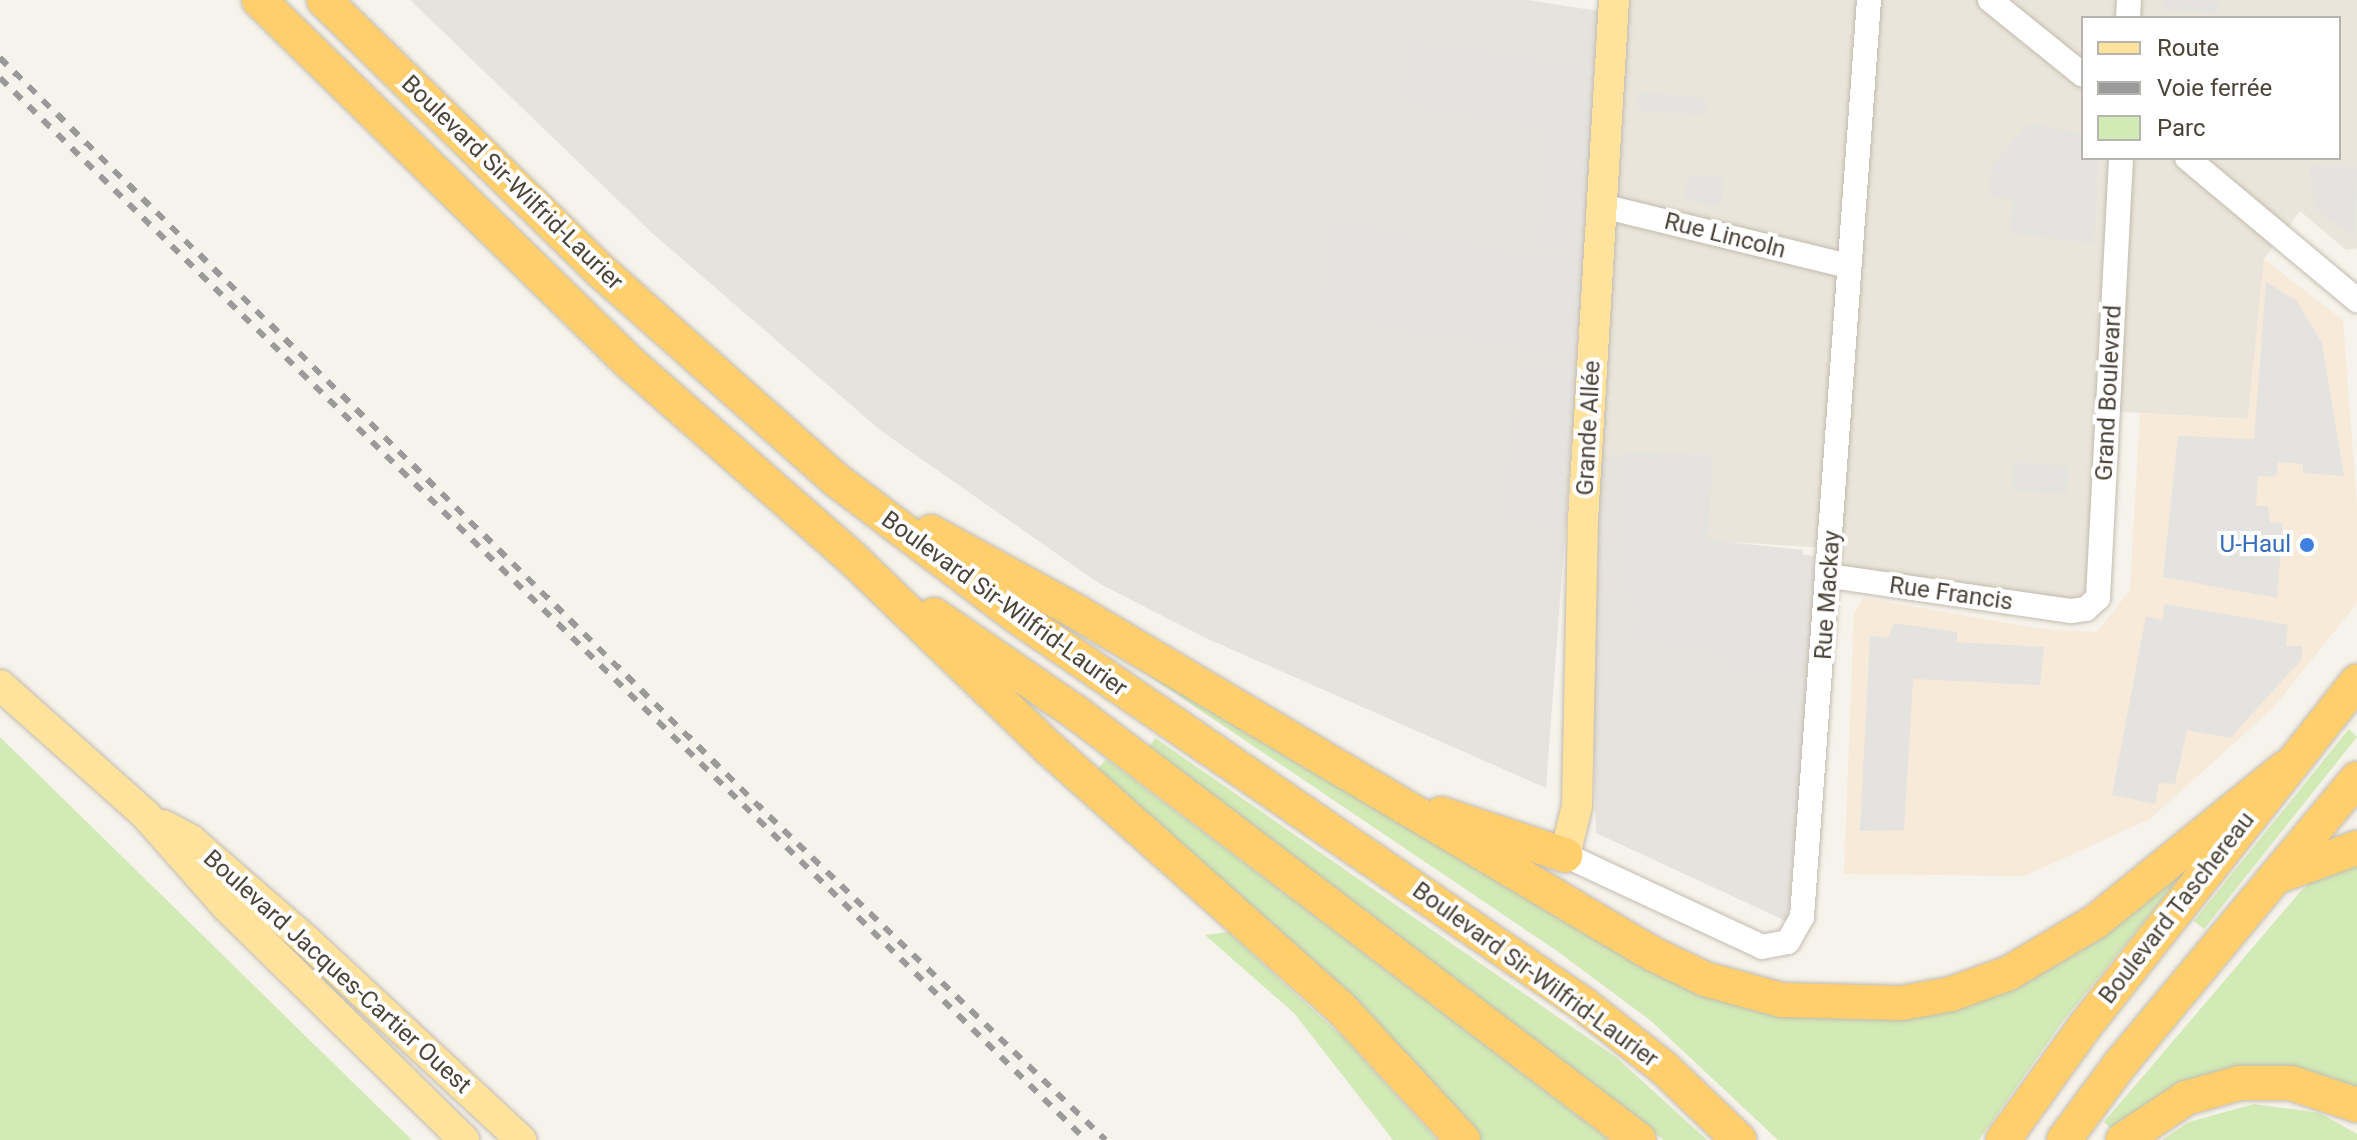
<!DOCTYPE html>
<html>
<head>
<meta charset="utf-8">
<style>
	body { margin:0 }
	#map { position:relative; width:2357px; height:1140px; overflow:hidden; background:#f6f3ec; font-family:Roboto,sans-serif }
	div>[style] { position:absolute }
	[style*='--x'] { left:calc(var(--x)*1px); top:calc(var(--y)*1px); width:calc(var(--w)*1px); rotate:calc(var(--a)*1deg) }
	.residential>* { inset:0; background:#eae5da }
	.commercial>* { inset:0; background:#f7ead8 }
	.industrial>* { inset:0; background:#e6e2dd }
	.green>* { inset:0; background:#d2eab5 }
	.parking>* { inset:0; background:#e5e3e0 }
	.roads { filter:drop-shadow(0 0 2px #c2bbae) drop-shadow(0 0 2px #c2bbae) }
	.minor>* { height:24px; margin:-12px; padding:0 12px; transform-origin:12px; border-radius:12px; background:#fff }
	.major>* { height:30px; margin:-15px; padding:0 15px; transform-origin:15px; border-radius:15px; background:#ffe39c }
	.highway>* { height:34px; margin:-17px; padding:0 17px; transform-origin:17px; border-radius:17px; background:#ffcf6e }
	.rail>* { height:6px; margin-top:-3px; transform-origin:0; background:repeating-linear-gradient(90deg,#9a9a9a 0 10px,transparent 0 20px) }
	.dots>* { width:22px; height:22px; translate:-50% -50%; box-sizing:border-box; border:4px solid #fff; border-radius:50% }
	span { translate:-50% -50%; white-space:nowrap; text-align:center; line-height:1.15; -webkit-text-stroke:8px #fff; paint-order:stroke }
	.street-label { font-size:24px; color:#4b4439 }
	.shop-label { font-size:24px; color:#366cbe }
	.right { translate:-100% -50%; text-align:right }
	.legend { position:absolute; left:2081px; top:16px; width:260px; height:144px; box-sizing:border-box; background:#fff; border:2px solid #b7b4b0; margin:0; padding:10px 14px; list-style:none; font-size:24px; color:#4b4439 }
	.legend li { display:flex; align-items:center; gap:16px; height:40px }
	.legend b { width:40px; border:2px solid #b7b4b0 }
</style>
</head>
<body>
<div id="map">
	<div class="residential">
		<i style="clip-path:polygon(evenodd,1608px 0,2357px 0,2357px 248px,2346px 250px,2300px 211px,2264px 259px,2248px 419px,2109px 411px,2086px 609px,1830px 576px,1831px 548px,1693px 540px,1587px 454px,1608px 0,2083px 18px,2339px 18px,2339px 158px,2083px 158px,2083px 18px)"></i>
	</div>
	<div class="commercial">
		<i style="clip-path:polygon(2264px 259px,2343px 320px,2357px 508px,2357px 603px,2273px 708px,2150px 819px,2024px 876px,1844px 874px,1854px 613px,1863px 598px,2042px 629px,2097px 632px,2130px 590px,2140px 413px,2248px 419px)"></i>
	</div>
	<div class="industrial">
		<i style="clip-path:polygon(410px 0,1529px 0,1604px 12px,1546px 788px,1208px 639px,1100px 584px,880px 430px,652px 233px)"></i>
		<i style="clip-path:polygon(1587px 454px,1699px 461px,1693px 539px,1820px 557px,1788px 922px,1596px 833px)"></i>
	</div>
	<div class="green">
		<i style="clip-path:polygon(1074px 625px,1674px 977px,1889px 1016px,2189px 866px,2063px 1021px,1979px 1140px,1778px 1140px,1651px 1021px,1557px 951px)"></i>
		<i style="clip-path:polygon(2349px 729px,2357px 737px,2204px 929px,2194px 921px)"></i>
		<i style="clip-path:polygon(0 737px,375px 1104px,412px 1140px,0 1140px)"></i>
		<i style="clip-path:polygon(1155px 738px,1617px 1058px,1707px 1140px,1664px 1140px,1148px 749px)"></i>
		<i style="clip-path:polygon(1106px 759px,1447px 1016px,1609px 1140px,1479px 1140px,1097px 770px)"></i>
		<i style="clip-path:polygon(2357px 859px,2357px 1089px,2299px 1070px,2240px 1067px,2183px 1083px,2112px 1129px,2104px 1122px,2300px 892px,2315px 878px)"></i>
		<i style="clip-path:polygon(1228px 932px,1345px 1039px,1437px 1140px,1393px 1140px,1294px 1013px,1205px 935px)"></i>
		<i style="clip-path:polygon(2254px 1104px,2320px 1113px,2357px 1134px,2357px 1140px,2162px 1140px,2189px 1122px)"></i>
	</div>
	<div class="parking">
		<i style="clip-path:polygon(2163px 0,2219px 0,2218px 13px,2162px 10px)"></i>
		<i style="clip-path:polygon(1408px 40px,1592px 68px,1582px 252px,1538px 246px,1547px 129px,1401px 105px)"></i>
		<i style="clip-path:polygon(1638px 92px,1706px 98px,1705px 115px,1639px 111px)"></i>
		<i style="clip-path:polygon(2028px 123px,2083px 134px,2083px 158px,2098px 158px,2094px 244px,2010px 233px,2013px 199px,1990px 197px,1991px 167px)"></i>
		<i style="clip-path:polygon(2309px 166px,2357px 167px,2355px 237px,2315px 209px)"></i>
		<i style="clip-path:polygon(1688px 176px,1723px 177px,1722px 200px,1714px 207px,1684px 199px)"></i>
		<i style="clip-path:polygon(1332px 221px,1578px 262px,1576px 358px,1320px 317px)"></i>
		<i style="clip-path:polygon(2266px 282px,2296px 300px,2322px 343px,2344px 476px,2303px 473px,2303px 464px,2278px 462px,2276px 477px,2258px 476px,2256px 506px,2268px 506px,2270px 522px,2283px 523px,2277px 598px,2163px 577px,2178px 436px,2254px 439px)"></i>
		<i style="clip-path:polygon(1524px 360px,1571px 374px,1561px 530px,1500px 515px)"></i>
		<i style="clip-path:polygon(1627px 452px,1713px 455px,1708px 540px,1803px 550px,1796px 672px,1721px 668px,1723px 650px,1634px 643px,1637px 602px,1620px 600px)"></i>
		<i style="clip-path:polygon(2012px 462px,2069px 466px,2067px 494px,2013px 491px)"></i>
		<i style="clip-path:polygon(2164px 604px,2288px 625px,2286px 646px,2302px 646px,2302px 659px,2230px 738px,2187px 730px,2175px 784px,2159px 783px,2155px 804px,2112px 795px,2146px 616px,2163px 620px)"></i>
		<i style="clip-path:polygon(1894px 623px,1957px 632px,1957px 642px,2044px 647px,2040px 685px,1913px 679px,1904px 830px,1860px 831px,1870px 636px,1888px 638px)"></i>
	</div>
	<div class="roads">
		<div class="minor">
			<i style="--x:1990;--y:0;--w:119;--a:38.9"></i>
			<i style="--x:2128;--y:18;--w:18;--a:-87"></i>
			<i style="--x:2187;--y:158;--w:222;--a:39.9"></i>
			<i style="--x:1602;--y:206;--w:254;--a:13.7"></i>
			<i style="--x:1830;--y:576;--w:244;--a:8.3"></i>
			<i style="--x:2071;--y:611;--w:15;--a:-8"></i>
			<i style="--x:2086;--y:609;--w:16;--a:-43"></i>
			<i style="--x:2098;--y:598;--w:441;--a:-87"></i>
			<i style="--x:1565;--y:855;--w:217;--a:25"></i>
			<i style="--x:1762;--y:947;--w:26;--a:-11"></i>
			<i style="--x:1788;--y:942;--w:29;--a:-61"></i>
			<i style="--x:1802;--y:917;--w:919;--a:-85.82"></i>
		</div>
		<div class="major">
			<i style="--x:0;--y:685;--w:194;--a:41.7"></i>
			<i style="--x:145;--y:814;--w:123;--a:48.6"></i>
			<i style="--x:226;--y:906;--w:334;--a:44.5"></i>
			<i style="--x:163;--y:825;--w:32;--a:28"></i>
			<i style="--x:191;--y:840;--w:152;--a:41"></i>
			<i style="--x:306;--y:940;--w:294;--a:42.9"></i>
			<i style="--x:1565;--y:855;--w:50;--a:-76.2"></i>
			<i style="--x:1577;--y:806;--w:286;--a:-88.8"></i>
			<i style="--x:1583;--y:520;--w:521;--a:-86.59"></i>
		</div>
		<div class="highway">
			<i style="--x:259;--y:0;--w:518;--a:44.37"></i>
			<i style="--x:629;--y:362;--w:293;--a:41.3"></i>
			<i style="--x:849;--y:555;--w:278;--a:44"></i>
			<i style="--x:1049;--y:748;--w:390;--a:41.7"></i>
			<i style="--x:1340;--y:1007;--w:181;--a:47.2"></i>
			<i style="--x:324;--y:0;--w:389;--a:44.4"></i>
			<i style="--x:602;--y:272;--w:312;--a:41.6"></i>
			<i style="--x:835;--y:479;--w:229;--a:37"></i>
			<i style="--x:1018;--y:617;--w:685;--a:34.41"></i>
			<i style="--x:1583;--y:1004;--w:103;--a:38.3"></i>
			<i style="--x:1664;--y:1068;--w:104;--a:43.8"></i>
			<i style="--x:931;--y:532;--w:166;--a:28.7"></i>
			<i style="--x:1077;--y:612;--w:668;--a:30.71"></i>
			<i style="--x:1651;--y:953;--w:60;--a:25.7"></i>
			<i style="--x:1705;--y:979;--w:80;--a:15.3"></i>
			<i style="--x:1782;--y:1000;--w:120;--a:1.4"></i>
			<i style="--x:1902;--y:1003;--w:50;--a:-10.4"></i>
			<i style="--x:1951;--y:994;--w:62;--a:-19.9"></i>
			<i style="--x:2009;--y:973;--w:100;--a:-30.7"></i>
			<i style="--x:2095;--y:922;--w:245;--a:-39"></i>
			<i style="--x:934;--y:615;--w:175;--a:34.5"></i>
			<i style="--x:1078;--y:714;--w:704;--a:37.21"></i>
			<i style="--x:1441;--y:814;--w:131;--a:18.3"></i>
			<i style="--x:2281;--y:875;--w:81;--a:-19.6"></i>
			<i style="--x:2003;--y:1140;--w:140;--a:-54.3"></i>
			<i style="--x:2085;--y:1026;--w:439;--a:-51.7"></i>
			<i style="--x:2064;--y:1140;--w:96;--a:-53.5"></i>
			<i style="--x:2121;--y:1063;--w:369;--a:-50.3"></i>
			<i style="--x:2123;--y:1140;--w:76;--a:-33.7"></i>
			<i style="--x:2186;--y:1098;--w:55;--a:-15.8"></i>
			<i style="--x:2239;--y:1083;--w:52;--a:0"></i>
			<i style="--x:2291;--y:1083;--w:70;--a:18.4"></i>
		</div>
	</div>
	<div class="rail">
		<i style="--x:0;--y:58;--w:1080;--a:44.59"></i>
		<i style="--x:769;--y:816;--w:467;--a:43.9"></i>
		<i style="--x:0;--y:78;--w:1519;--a:44.36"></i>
	</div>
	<div class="dots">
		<i style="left:2307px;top:545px;background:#3f7fe0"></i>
	</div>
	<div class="street-label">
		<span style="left:512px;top:183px;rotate:44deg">Boulevard Sir-Wilfrid-Laurier</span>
		<span style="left:1725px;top:236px;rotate:14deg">Rue Lincoln</span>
		<span style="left:2109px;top:393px;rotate:-87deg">Grand Boulevard</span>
		<span style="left:1589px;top:428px;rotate:-87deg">Grande Allée</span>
		<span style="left:1951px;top:594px;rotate:8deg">Rue Francis</span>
		<span style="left:1828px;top:595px;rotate:-86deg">Rue Mackay</span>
		<span style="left:1004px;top:604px;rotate:36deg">Boulevard Sir-Wilfrid-Laurier</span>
		<span style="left:2177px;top:908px;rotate:-52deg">Boulevard Taschereau</span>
		<span style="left:337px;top:972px;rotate:42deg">Boulevard Jacques-Cartier Ouest</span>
		<span style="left:1535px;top:975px;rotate:36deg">Boulevard Sir-Wilfrid-Laurier</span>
	</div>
	<div class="shop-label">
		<span class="right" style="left:2291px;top:545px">U-Haul</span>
	</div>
	<ul class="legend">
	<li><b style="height:10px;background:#ffe39c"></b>Route</li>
	<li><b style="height:10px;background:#9a9a9a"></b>Voie ferrée</li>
	<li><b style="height:22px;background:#d2eab5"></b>Parc</li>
	</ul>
</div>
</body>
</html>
